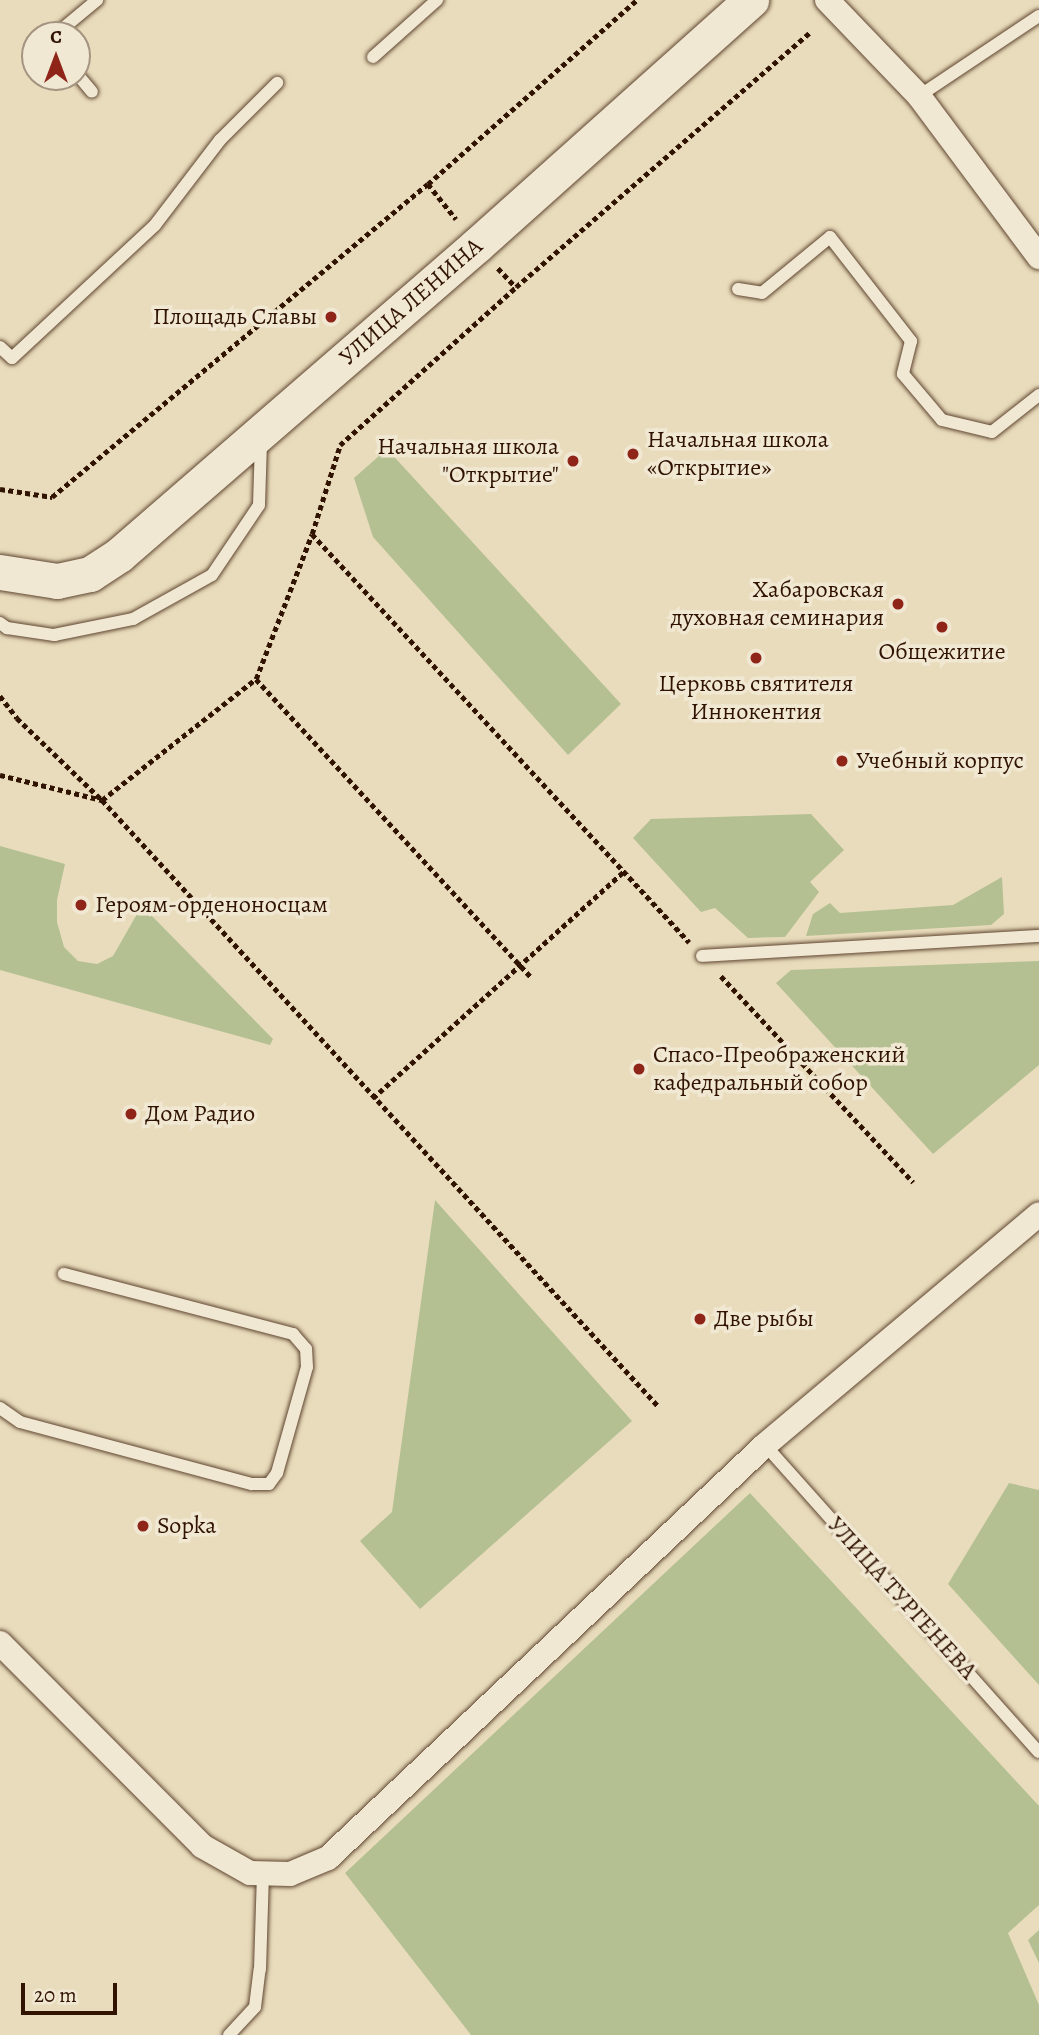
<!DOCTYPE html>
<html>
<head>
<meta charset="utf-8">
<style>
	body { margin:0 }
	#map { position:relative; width:1039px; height:2035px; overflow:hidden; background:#e9dcbc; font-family:Alegreya,serif }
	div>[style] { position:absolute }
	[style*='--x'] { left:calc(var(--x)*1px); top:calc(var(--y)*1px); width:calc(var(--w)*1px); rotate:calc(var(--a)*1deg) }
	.green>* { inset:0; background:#b5c092 }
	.path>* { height:4.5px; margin-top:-2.25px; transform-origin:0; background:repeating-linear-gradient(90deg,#311302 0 5px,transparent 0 8.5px) }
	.roads { filter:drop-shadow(0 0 2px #5f4530) drop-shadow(0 0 2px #5f4530) }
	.lane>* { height:12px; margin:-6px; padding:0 6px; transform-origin:6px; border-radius:6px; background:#f1e8d3 }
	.street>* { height:24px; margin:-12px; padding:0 12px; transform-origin:12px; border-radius:12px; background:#f1e8d3 }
	.secondary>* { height:35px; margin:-17.5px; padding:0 17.5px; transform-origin:17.5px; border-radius:17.5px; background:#f1e8d3 }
	.dots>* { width:19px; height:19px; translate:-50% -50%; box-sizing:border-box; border:4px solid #f1e8d3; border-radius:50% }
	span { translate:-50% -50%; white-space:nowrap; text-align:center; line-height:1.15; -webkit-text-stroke:7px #f1e8d3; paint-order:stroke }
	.street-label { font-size:24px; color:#311302 }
	.poi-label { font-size:24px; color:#311302 }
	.right { translate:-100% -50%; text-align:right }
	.left { translate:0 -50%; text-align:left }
	.north { position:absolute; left:21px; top:21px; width:70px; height:70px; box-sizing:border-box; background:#f1e8d3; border:2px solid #a4937f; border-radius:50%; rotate:0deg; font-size:19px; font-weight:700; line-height:28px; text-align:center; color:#311302 }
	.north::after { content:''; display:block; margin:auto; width:24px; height:32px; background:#8f2418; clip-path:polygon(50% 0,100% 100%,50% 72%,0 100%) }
	.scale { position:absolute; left:21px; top:1983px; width:96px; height:32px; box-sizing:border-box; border:4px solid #311302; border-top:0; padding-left:9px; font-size:21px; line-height:24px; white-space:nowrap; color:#311302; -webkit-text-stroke:5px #f1e8d3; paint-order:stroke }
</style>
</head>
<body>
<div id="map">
	<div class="green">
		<i style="clip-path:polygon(387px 449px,621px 704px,568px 755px,373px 537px,354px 478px)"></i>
		<i style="clip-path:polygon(811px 814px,844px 850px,810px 882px,819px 892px,785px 937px,748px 938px,715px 908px,701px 912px,633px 838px,651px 819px)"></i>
		<i style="clip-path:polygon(0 846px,65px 864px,57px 900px,57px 922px,64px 947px,78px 961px,97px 964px,113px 956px,137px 914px,149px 913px,273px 1039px,270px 1045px,0 970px)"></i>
		<i style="clip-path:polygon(1002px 877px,1004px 914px,991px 925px,806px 936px,813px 914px,830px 903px,840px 913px,953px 905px)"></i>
		<i style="clip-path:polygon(1039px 961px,1039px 1065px,933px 1154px,776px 983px,791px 970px)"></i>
		<i style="clip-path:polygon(435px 1200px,632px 1421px,420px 1609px,360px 1541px,392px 1512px)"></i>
		<i style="clip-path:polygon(1009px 1483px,1039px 1490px,1039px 1685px,948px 1584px)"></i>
		<i style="clip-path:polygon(750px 1493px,1039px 1806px,1039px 1905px,1008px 1933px,1039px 2005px,1039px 2035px,471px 2035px,345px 1873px)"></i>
		<i style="clip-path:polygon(1039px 1930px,1039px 1963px,1028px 1940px)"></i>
	</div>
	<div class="path">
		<i style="--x:428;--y:184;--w:45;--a:51.3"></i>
		<i style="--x:498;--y:268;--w:26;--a:47"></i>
		<i style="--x:0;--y:489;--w:53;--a:8.7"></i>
		<i style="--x:52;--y:497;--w:489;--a:-39.8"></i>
		<i style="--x:428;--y:184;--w:278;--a:-41.4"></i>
		<i style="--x:312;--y:534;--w:556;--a:47.26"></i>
		<i style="--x:256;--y:679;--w:407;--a:47.3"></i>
		<i style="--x:0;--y:696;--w:28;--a:52"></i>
		<i style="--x:17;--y:718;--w:118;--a:44"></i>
		<i style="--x:102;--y:800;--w:196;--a:-38.2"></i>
		<i style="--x:256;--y:679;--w:155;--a:-68.9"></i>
		<i style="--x:312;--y:534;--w:93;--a:-72.5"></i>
		<i style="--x:340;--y:445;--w:237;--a:-41.9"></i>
		<i style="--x:516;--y:287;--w:388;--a:-40.9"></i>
		<i style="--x:0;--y:775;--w:105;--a:13.8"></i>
		<i style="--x:102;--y:800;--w:824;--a:47.46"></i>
		<i style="--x:721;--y:976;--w:282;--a:47"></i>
		<i style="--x:373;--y:1098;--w:338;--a:-42.1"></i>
	</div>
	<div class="roads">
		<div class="lane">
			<i style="--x:55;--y:35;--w:55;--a:-39.8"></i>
			<i style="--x:373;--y:57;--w:86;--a:-41.7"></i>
			<i style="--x:77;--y:74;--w:23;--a:50"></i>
			<i style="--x:919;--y:96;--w:144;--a:-33.7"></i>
			<i style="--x:738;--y:289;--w:24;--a:9"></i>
			<i style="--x:762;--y:293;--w:88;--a:-39.5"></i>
			<i style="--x:830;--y:237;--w:132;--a:52.1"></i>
			<i style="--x:911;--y:341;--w:34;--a:104"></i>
			<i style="--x:903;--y:374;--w:60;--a:49.7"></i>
			<i style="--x:942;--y:420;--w:51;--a:13.5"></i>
			<i style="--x:992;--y:432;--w:60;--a:-38.2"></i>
			<i style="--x:0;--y:347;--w:16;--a:43"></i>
			<i style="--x:12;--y:358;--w:195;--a:-42.9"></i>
			<i style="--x:155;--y:225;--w:107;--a:-52.6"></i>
			<i style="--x:220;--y:140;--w:81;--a:-45"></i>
			<i style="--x:0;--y:623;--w:9;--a:36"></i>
			<i style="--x:7;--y:628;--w:48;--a:8.5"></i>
			<i style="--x:54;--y:635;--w:81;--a:-11.4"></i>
			<i style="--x:133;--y:619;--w:90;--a:-29.1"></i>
			<i style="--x:212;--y:575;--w:84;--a:-56.1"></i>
			<i style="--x:259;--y:505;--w:63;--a:-88.2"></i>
			<i style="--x:702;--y:956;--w:338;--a:-3.4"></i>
			<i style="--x:0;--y:1408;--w:24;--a:35"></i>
			<i style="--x:20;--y:1422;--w:240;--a:15"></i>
			<i style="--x:252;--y:1484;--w:17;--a:0"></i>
			<i style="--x:269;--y:1484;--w:14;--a:-54"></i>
			<i style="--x:277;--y:1473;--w:110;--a:-74.2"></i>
			<i style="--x:307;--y:1367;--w:18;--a:-93"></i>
			<i style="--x:306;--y:1349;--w:20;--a:-131"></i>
			<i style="--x:293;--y:1334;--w:237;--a:-165.3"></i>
			<i style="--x:765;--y:1445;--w:411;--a:48.3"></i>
			<i style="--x:229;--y:2035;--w:38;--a:-47"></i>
			<i style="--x:255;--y:2007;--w:38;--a:-83"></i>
			<i style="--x:260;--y:1969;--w:96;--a:-88.2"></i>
		</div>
		<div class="street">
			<i style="--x:827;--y:0;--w:133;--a:46.2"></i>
			<i style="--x:919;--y:96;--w:201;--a:53.3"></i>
			<i style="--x:0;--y:1643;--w:286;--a:45.1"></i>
			<i style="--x:202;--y:1846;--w:55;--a:29.4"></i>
			<i style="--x:250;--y:1873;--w:40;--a:1.4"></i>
			<i style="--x:290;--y:1874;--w:41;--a:-22.8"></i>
			<i style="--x:328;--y:1858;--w:601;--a:-43.38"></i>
			<i style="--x:765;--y:1445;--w:358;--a:-40.1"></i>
		</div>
		<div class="secondary">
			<i style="--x:0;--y:572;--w:58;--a:9"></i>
			<i style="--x:57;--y:581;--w:34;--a:-12"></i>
			<i style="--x:90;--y:574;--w:35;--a:-33"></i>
			<i style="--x:119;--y:555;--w:474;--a:-40.9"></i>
			<i style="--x:477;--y:245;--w:368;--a:-41.8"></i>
		</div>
	</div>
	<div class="dots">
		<i style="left:331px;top:317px;background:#8f2418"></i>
		<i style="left:633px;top:454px;background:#8f2418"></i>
		<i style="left:573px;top:461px;background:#8f2418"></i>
		<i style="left:898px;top:604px;background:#8f2418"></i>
		<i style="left:942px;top:627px;background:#8f2418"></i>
		<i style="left:756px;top:658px;background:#8f2418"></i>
		<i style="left:842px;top:761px;background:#8f2418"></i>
		<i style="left:81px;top:905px;background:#8f2418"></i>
		<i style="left:639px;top:1069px;background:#8f2418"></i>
		<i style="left:131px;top:1114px;background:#8f2418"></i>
		<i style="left:700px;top:1319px;background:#8f2418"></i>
		<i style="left:143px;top:1526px;background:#8f2418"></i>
	</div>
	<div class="street-label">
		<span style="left:411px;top:302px;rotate:-41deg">УЛИЦА ЛЕНИНА</span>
		<span style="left:902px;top:1598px;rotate:48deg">УЛИЦА ТУРГЕНЕВА</span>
	</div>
	<div class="poi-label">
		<span class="right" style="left:317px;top:317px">Площадь Славы</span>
		<span class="left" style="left:647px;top:454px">Начальная школа<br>«Открытие»</span>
		<span class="right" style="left:559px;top:461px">Начальная школа<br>"Открытие"</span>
		<span class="right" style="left:884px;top:604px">Хабаровская<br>духовная семинария</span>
		<span style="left:942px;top:652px">Общежитие</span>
		<span style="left:756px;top:698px">Церковь святителя<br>Иннокентия</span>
		<span class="left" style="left:856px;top:761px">Учебный корпус</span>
		<span class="left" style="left:95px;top:905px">Героям-орденоносцам</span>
		<span class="left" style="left:653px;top:1069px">Спасо-Преображенский<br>кафедральный собор</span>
		<span class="left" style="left:145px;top:1114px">Дом Радио</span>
		<span class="left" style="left:714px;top:1319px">Две рыбы</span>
		<span class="left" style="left:157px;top:1526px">Sopka</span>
	</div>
	<div class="north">С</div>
	<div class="scale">20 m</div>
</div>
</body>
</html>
